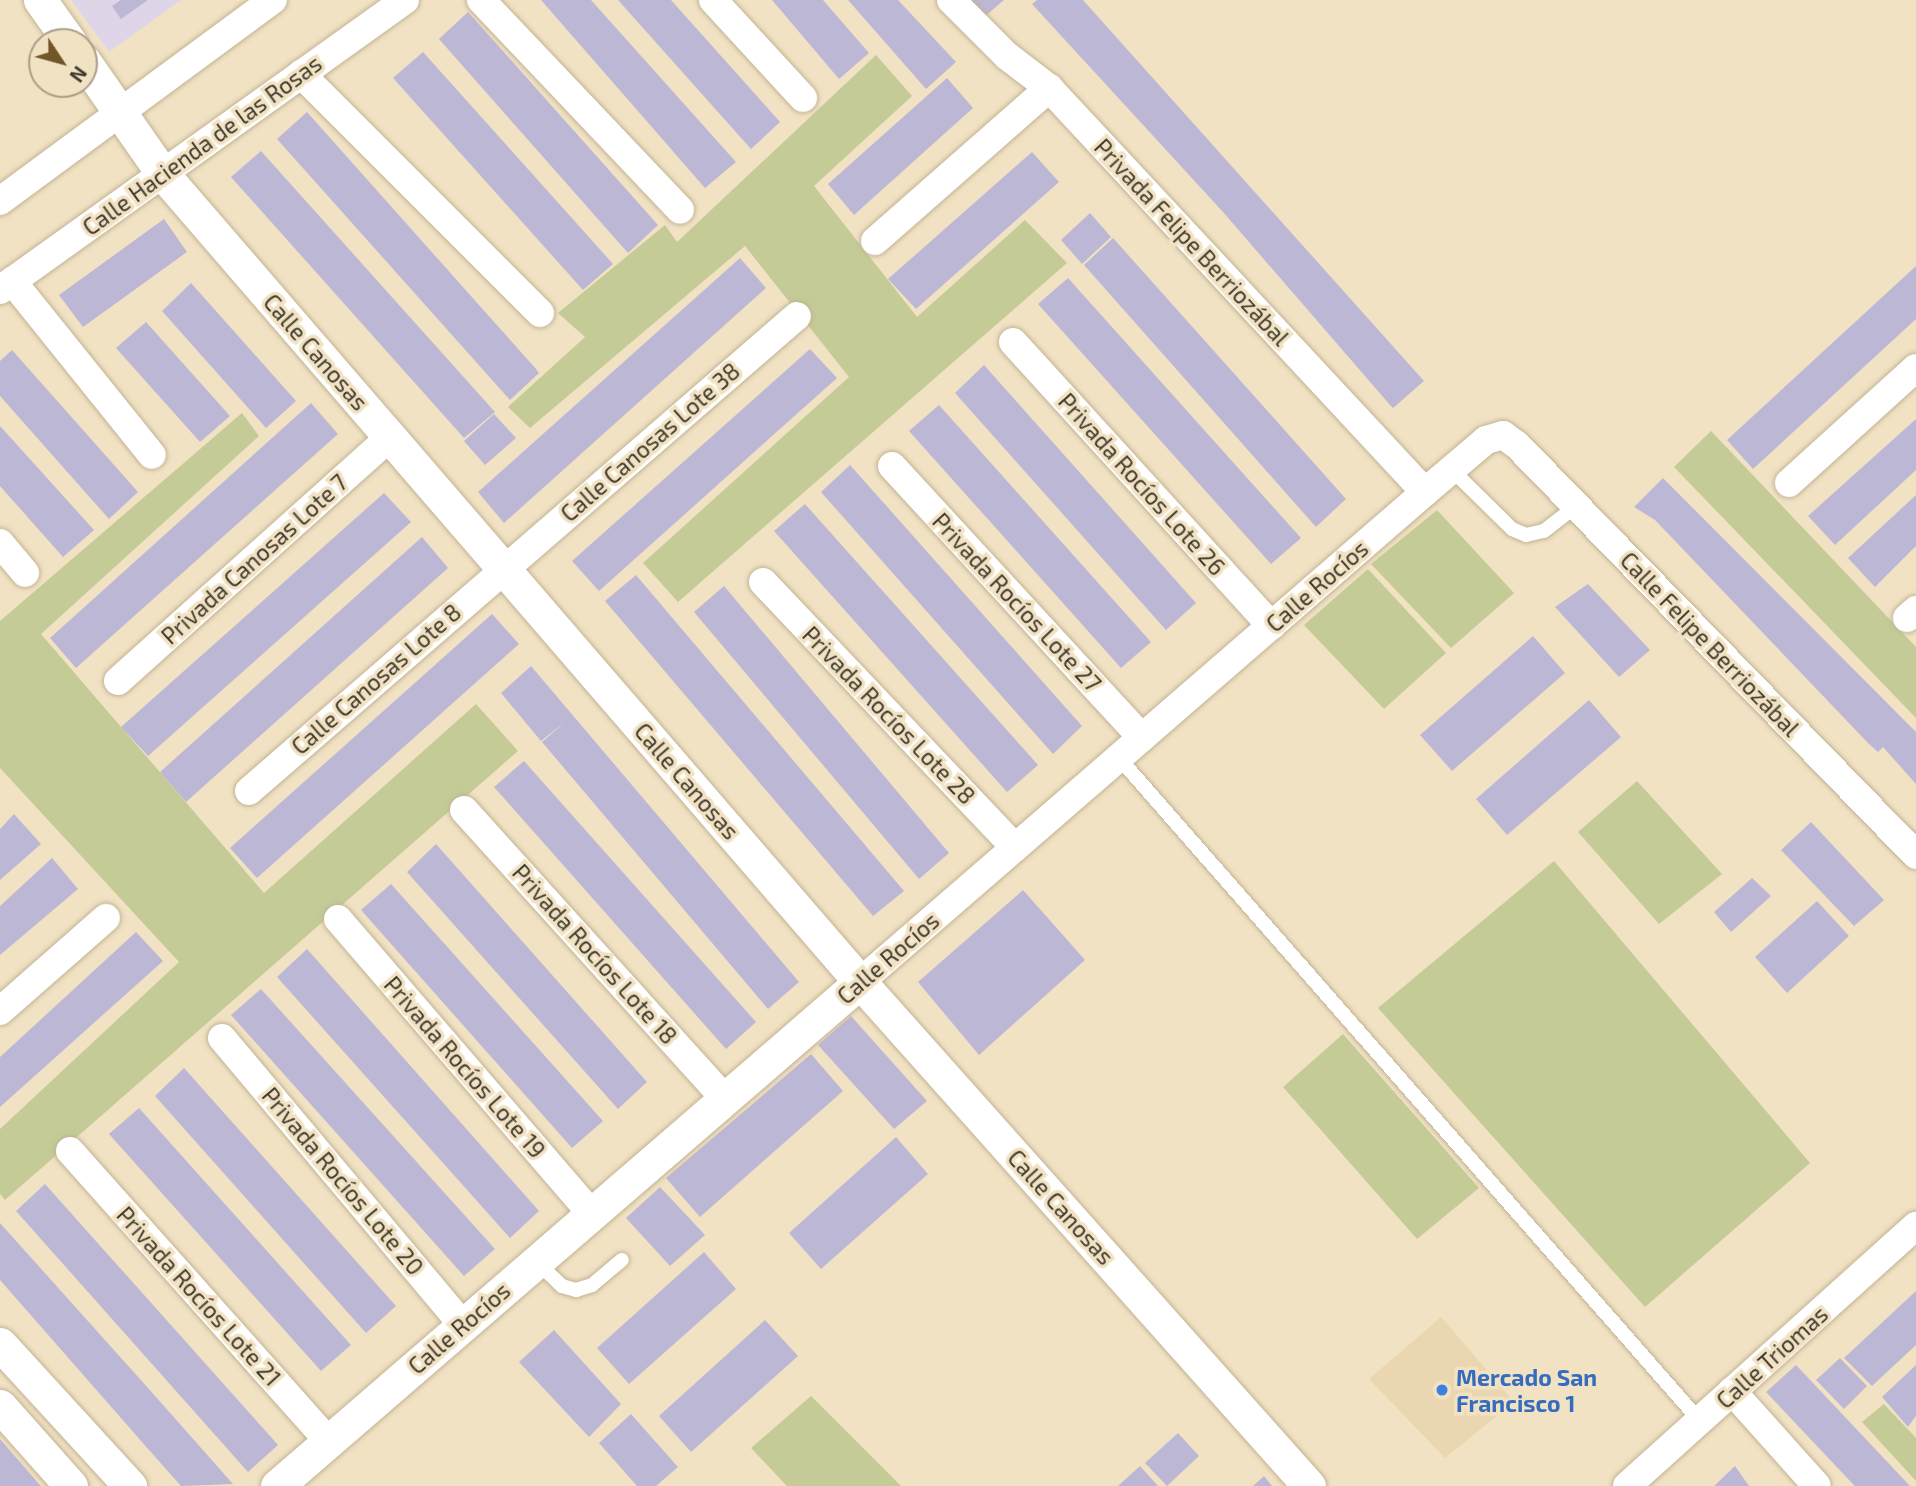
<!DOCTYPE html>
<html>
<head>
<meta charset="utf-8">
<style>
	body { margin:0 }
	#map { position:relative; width:1916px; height:1486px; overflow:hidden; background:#f1e2c3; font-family:"Exo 2",sans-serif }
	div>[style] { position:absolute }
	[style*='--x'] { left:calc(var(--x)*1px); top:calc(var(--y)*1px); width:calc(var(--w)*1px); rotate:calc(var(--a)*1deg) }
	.built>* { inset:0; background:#ead7b1 }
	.medical>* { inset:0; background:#dfd5e9 }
	.green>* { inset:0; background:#c4cb96 }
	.building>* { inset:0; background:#bdb7d6 }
	.roads { filter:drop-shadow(0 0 2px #c2b395) drop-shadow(0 0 2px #c2b395) }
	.service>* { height:14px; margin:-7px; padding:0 7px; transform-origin:7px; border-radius:7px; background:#fff }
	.minor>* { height:28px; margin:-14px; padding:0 14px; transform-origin:14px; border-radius:14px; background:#fff }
	.tertiary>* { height:33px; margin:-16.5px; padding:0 16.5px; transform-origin:16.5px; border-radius:16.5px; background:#fff }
	.dots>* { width:19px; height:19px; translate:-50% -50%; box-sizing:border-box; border:4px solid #f1e2c3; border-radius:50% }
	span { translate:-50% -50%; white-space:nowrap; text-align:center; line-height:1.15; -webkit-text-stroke:7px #f1e2c3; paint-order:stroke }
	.street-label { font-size:23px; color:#403a2e }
	.shop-label { font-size:23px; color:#366cbe; font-weight:700 }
	.left { translate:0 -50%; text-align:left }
	.north { position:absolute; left:28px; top:28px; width:70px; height:70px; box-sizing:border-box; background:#f1e2c3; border:2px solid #aa9f87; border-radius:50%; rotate:126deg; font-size:19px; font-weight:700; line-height:28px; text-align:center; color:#403a2e }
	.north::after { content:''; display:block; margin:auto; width:24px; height:32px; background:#715628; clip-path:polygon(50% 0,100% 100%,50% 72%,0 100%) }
</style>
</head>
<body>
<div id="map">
	<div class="built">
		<i style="clip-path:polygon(1441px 1317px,1514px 1402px,1445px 1458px,1369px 1379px)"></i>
	</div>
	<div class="medical">
		<i style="clip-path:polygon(71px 0,181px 0,109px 52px)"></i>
	</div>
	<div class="green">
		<i style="clip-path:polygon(876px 55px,912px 96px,814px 186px,917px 317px,1025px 220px,1067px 263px,678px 602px,643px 563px,849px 377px,745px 246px,530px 428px,508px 407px,585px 337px,558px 313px,665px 225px,677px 242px)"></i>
		<i style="clip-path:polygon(242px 413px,259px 436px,41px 634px,264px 893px,476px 704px,518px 751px,5px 1200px,0 1194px,0 1129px,179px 962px,0 768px,0 621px)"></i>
		<i style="clip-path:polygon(1711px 431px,1916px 647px,1916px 718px,1674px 467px)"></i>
		<i style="clip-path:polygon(1437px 510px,1514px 593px,1451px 648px,1371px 564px)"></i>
		<i style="clip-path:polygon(1368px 569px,1446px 653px,1384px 709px,1304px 625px)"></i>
		<i style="clip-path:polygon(1637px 781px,1722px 874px,1659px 924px,1578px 832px)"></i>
		<i style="clip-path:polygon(1554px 861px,1810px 1163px,1645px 1307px,1378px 1008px)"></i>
		<i style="clip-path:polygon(1343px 1034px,1479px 1188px,1417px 1239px,1283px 1087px)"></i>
		<i style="clip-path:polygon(811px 1396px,901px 1486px,787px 1486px,751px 1448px)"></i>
		<i style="clip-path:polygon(1884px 1404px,1916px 1438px,1916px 1481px,1862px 1422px)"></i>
	</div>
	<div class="building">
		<i style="clip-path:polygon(121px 0,148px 0,121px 19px,112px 6px)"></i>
		<i style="clip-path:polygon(541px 0,591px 0,736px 162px,705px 188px)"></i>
		<i style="clip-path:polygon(618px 0,671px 0,780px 122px,751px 149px)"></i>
		<i style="clip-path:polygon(772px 0,823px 0,869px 53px,839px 79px)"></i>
		<i style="clip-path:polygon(848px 0,898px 0,956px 62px,926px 89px)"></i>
		<i style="clip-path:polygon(967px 0,1004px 0,983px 18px)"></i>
		<i style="clip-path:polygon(1037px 0,1083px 0,1424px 381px,1393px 408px,1390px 405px,1223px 212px,1032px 4px)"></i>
		<i style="clip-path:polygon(468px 12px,658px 225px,628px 253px,439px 39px)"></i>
		<i style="clip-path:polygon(423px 52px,613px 264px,583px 290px,393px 78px)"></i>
		<i style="clip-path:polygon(947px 78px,973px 108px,854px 215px,828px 184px)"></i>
		<i style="clip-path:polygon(307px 112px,536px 369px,539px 373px,510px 400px,277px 139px)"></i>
		<i style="clip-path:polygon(261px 151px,495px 412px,464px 438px,231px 177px)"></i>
		<i style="clip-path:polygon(1032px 152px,1059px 182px,916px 309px,888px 279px)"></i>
		<i style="clip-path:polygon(1090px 213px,1111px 237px,1082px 264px,1061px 240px)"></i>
		<i style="clip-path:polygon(164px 219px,187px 252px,83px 327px,59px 295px)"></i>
		<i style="clip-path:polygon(1113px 238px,1346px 499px,1316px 527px,1084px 265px)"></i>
		<i style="clip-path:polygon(740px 258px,766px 288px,504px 523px,478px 492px)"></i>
		<i style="clip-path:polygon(1916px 266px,1916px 319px,1753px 469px,1727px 440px)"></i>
		<i style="clip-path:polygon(1068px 278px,1301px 538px,1271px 564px,1038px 304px)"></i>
		<i style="clip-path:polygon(191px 283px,296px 401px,266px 428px,162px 311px)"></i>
		<i style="clip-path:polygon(146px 322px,230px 416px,200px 442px,116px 348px)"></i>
		<i style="clip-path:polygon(810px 349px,837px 378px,599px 591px,572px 561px)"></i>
		<i style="clip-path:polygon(12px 350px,138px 492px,109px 519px,0 396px,0 361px)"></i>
		<i style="clip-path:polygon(984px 365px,1196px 603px,1166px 630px,955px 393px)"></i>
		<i style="clip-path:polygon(311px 403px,338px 434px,76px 668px,50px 638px)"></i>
		<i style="clip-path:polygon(939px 405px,1151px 642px,1121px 668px,909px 431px)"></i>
		<i style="clip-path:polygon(494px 414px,516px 438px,485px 465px,464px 441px)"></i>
		<i style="clip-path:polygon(1916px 419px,1916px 470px,1835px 545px,1808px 516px)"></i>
		<i style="clip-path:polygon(0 426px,94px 530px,63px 557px,0 486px)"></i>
		<i style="clip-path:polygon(850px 465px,1082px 726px,1053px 754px,821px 492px)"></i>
		<i style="clip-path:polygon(1663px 478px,1916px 732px,1916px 784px,1883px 747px,1878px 752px,1868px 743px,1655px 520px,1634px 507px)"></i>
		<i style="clip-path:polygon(384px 493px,411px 522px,148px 756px,121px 727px)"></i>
		<i style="clip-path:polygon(1916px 495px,1916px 546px,1875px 587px,1848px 558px)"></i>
		<i style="clip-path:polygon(805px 504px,1038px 765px,1007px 792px,774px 531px)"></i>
		<i style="clip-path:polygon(422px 537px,448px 568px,186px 802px,160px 772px)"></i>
		<i style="clip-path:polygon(636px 575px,904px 891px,873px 916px,605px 601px)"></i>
		<i style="clip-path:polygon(1588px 584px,1650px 650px,1619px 677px,1555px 607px)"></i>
		<i style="clip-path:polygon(724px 586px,949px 853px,919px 879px,694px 612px)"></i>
		<i style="clip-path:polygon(492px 614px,519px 644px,257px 878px,230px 848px)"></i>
		<i style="clip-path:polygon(1533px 636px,1565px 673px,1452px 771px,1420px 735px)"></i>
		<i style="clip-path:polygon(531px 666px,799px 982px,768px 1009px,542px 742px,565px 722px,541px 741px,501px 693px)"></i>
		<i style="clip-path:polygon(1589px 700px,1621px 737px,1507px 835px,1476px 799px)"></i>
		<i style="clip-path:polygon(524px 761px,756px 1022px,726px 1049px,494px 787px)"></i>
		<i style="clip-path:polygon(14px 814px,41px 844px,0 880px,0 829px)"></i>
		<i style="clip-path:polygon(1811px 822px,1884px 900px,1854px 926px,1781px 850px)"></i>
		<i style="clip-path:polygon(436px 844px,647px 1082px,618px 1109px,407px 872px)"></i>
		<i style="clip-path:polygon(52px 858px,78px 889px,0 955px,0 906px)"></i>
		<i style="clip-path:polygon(1752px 878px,1771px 896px,1731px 932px,1714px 912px)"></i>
		<i style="clip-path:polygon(391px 884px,603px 1121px,572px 1148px,361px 910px)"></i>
		<i style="clip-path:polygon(1023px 890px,1085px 960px,979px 1055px,918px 982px)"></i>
		<i style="clip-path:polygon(1817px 901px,1849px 936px,1787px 993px,1755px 957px)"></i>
		<i style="clip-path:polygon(136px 932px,163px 961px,0 1107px,0 1057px)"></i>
		<i style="clip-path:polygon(307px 949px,539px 1211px,510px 1238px,277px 977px)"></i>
		<i style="clip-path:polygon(261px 989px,495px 1249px,464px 1276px,231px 1015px)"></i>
		<i style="clip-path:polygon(851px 1016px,927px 1101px,894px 1129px,818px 1045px)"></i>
		<i style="clip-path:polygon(811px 1054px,843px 1091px,700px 1217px,666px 1178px)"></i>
		<i style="clip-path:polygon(184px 1068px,396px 1306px,366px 1333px,155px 1096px)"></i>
		<i style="clip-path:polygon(139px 1108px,351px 1345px,321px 1371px,109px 1134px)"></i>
		<i style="clip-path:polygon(896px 1137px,928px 1174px,821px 1269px,789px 1233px)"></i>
		<i style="clip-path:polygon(45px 1184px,278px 1445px,248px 1472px,16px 1211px)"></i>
		<i style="clip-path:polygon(660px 1187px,705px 1235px,670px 1266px,626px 1218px)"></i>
		<i style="clip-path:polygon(0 1223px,148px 1388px,233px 1484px,181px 1486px,142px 1442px,0 1280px)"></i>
		<i style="clip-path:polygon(704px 1252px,736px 1289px,629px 1384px,597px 1348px)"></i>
		<i style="clip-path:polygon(1916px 1291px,1916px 1345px,1872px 1386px,1844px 1358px)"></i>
		<i style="clip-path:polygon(765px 1320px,798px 1356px,691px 1452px,659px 1416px)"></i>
		<i style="clip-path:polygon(554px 1330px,621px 1404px,589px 1437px,519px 1362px)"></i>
		<i style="clip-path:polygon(1840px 1358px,1867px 1386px,1844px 1409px,1816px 1380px)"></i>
		<i style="clip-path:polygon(1796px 1365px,1861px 1434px,1910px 1486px,1855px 1486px,1849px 1480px,1766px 1392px)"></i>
		<i style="clip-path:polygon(1916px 1365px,1916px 1416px,1908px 1427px,1882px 1397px)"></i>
		<i style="clip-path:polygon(631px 1414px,678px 1467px,656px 1486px,637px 1486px,599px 1443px)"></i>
		<i style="clip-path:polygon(1178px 1433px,1199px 1456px,1167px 1486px,1145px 1463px)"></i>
		<i style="clip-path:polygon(0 1439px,39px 1484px,41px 1486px,0 1486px)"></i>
		<i style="clip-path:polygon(1140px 1466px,1158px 1486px,1118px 1486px)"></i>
		<i style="clip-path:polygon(1735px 1466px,1749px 1486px,1714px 1486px)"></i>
		<i style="clip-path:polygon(1264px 1476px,1272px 1486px,1253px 1486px)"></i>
	</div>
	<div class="roads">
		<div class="service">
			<i style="--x:1452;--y:470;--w:84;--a:44.5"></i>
			<i style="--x:1512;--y:529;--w:15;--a:23"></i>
			<i style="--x:1526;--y:535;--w:18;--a:-13"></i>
			<i style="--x:1544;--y:531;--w:41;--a:-38"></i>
			<i style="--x:1119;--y:758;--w:882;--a:48.77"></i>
			<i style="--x:537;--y:1262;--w:35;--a:44"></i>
			<i style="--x:562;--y:1286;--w:15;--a:16"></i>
			<i style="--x:576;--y:1290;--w:17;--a:-17"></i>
			<i style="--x:592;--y:1285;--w:39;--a:-40"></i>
		</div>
		<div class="minor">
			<i style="--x:481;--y:0;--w:289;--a:46.5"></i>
			<i style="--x:713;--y:0;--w:133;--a:47.4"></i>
			<i style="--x:951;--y:0;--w:79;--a:45"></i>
			<i style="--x:1007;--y:56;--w:53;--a:37.3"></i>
			<i style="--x:1049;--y:88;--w:552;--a:47.06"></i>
			<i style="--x:301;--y:74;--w:338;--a:45"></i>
			<i style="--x:0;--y:201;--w:339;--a:-36.4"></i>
			<i style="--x:875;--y:241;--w:232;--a:-41.3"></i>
			<i style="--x:12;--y:281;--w:223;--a:51.2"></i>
			<i style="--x:0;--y:290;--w:498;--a:-35.6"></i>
			<i style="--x:1013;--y:342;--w:384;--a:47.7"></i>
			<i style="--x:892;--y:466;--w:369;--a:47.4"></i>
			<i style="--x:1789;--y:483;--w:171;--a:-42.2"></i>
			<i style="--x:0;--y:543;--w:39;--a:50"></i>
			<i style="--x:763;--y:582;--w:366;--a:46.5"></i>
			<i style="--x:1907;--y:618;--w:12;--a:-42"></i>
			<i style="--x:118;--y:681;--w:365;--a:-41.9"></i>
			<i style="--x:249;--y:791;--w:725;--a:-40.92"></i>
			<i style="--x:464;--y:810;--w:389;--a:47.9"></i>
			<i style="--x:338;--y:919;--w:389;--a:49.3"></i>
			<i style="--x:860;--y:982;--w:748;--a:-40.93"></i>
			<i style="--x:1425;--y:492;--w:80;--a:-40.4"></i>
			<i style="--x:1486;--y:440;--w:18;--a:-16"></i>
			<i style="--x:1503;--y:435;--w:17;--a:36"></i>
			<i style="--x:1517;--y:445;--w:572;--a:45.78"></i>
			<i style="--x:0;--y:1011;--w:141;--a:-41.3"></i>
			<i style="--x:222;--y:1038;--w:375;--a:50"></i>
			<i style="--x:70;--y:1151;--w:390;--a:48.3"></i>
			<i style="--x:1732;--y:1391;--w:127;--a:48.2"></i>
			<i style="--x:1627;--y:1486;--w:389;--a:-42"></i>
		</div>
		<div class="tertiary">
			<i style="--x:40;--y:0;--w:52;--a:54.5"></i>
			<i style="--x:84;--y:61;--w:136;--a:55.1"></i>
			<i style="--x:162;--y:173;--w:1068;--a:49.21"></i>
			<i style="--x:860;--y:982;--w:675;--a:48.3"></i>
			<i style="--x:0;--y:1344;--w:193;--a:47.5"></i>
			<i style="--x:0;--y:1406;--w:107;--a:48.4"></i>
			<i style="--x:277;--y:1486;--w:771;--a:-40.84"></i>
		</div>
	</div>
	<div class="dots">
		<i style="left:1442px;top:1390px;background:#3f7fe0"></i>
	</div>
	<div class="street-label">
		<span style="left:202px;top:145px;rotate:-36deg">Calle Hacienda de las Rosas</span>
		<span style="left:1192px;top:242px;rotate:47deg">Privada Felipe Berriozábal</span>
		<span style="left:316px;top:352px;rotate:49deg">Calle Canosas</span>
		<span style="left:650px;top:442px;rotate:-41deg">Calle Canosas Lote 38</span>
		<span style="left:1142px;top:484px;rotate:48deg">Privada Rocíos Lote 26</span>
		<span style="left:254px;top:559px;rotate:-42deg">Privada Canosas Lote 7</span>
		<span style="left:1317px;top:586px;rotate:-41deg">Calle Rocíos</span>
		<span style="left:1017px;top:602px;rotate:47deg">Privada Rocíos Lote 27</span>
		<span style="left:1710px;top:644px;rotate:46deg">Calle Felipe Berriozábal</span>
		<span style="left:376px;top:679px;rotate:-41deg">Calle Canosas Lote 8</span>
		<span style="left:889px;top:715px;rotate:46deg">Privada Rocíos Lote 28</span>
		<span style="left:687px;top:781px;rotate:49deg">Calle Canosas</span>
		<span style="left:595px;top:954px;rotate:48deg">Privada Rocíos Lote 18</span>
		<span style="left:888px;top:958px;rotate:-41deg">Calle Rocíos</span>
		<span style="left:465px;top:1067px;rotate:49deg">Privada Rocíos Lote 19</span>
		<span style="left:343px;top:1181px;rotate:50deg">Privada Rocíos Lote 20</span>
		<span style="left:1061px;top:1207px;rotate:48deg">Calle Canosas</span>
		<span style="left:199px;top:1296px;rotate:48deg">Privada Rocíos Lote 21</span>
		<span style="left:459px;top:1328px;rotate:-41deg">Calle Rocíos</span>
		<span style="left:1772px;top:1357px;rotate:-42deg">Calle Triomas</span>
	</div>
	<div class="shop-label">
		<span class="left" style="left:1456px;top:1390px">Mercado San<br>Francisco 1</span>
	</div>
	<div class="north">N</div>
</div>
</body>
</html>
